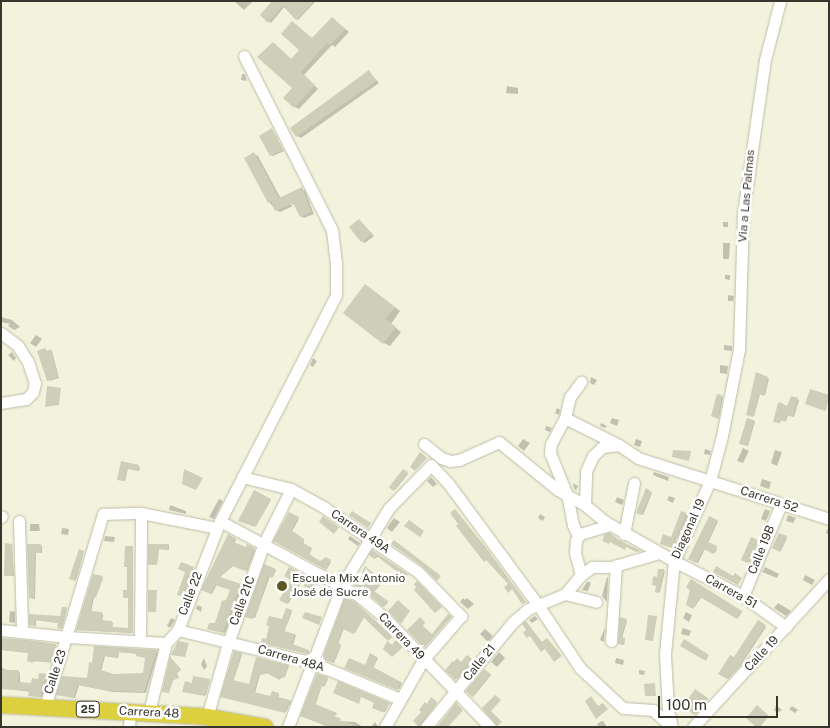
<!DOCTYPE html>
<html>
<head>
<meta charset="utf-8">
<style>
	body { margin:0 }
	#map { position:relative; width:830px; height:728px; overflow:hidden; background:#f3f2dc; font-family:"Public Sans",sans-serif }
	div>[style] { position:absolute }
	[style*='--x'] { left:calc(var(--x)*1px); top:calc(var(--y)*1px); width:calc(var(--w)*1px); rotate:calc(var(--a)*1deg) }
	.shadow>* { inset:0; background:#0003 }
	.building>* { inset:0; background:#cfceb8 }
	.roads { filter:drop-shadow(0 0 1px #bdbca7) drop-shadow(0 0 1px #bdbca7) }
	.minor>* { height:11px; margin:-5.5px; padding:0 5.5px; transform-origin:5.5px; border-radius:5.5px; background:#fff }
	.highway>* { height:16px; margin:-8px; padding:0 8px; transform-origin:8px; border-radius:8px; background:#ddd03e }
	.dots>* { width:14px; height:14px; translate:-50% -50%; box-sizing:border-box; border:2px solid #fff; border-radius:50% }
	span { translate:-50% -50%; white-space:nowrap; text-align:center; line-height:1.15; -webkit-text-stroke:5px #fff; paint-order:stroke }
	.shield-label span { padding:1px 4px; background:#fff; border:1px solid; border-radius:4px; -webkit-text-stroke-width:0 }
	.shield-label { font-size:11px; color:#36362d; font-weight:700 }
	.street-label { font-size:12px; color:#36362d }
	.poi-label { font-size:12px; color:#36362d }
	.left { translate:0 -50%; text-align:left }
	.frame { position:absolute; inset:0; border:2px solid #36362d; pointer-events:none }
	.scale { position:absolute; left:658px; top:696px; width:120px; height:22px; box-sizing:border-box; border:2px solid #36362d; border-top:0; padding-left:6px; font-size:15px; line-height:18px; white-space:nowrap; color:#36362d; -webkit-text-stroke:4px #fff; paint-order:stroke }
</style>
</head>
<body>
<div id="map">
	<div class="shadow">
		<i style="clip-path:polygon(234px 1px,253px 1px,244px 10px)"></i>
		<i style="clip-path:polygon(274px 1px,316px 1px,298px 20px,285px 6px,271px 23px,262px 15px)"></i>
		<i style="clip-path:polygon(332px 18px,349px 32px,335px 47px,332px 45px,304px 75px,318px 89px,299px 109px,295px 107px,294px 88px,274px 43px,292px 60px,301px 50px,292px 22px,313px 39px)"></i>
		<i style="clip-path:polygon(369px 72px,379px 83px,301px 138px,297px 136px)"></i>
		<i style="clip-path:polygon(242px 74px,245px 74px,247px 81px,241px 80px)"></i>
		<i style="clip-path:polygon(507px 86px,518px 88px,518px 94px,506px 93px)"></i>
		<i style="clip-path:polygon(272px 130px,284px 151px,273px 156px,271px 155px)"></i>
		<i style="clip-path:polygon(254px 154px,258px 156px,281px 199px,302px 189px,305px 191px,314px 214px,304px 218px,301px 216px,296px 205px,285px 202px,293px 206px,280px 212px,276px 210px,269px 202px)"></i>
		<i style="clip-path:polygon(359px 220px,374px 236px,365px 243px,362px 241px)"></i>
		<i style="clip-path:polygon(723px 222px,728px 222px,728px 227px,723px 227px)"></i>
		<i style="clip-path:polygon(723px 243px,730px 243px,729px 259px,723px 259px)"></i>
		<i style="clip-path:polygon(725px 275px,730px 275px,730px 280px,725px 279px)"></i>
		<i style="clip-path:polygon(371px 289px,400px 311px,391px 324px,401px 332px,390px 346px,384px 343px)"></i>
		<i style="clip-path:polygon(728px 295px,734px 296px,733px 301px,728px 301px)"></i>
		<i style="clip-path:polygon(1px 317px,12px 320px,20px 327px,14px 330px,8px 326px,10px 324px,1px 322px)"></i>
		<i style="clip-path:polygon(36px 335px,42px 339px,36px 347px,30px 343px)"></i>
		<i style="clip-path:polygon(724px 345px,732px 346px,732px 351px,724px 350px)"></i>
		<i style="clip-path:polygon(45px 349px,47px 352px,52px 351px,59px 378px,49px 381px)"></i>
		<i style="clip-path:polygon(12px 352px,16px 358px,14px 361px,8px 355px)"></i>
		<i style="clip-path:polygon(313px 358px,317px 361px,313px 367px,310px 365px)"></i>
		<i style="clip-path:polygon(720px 365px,728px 366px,727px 374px,720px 373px)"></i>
		<i style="clip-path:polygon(756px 374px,769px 379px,765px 395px,760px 394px,754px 416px,748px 415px)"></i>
		<i style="clip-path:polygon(591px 377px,597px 380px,594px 385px,590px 383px)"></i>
		<i style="clip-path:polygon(811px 390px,829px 395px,826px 410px,807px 403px)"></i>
		<i style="clip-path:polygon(717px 396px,723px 397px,719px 418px,712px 416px)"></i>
		<i style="clip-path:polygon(792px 398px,799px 400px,794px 417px,788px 415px,786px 421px,781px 419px,780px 423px,774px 421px,788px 408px)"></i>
		<i style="clip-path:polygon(557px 408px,560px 410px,559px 415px,555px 413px)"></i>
		<i style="clip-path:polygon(612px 418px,619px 420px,617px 426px,610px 423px)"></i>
		<i style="clip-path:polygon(748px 420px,755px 421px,748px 446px,741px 444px)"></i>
		<i style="clip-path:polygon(601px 423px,607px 426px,605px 428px,600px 426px)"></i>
		<i style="clip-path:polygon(546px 426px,552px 428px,550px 432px,545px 430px)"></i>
		<i style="clip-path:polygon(523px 439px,530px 443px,524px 451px,518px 446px)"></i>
		<i style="clip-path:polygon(636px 439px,642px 441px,640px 447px,634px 445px)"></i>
		<i style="clip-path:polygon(743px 448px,749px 451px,743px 463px,737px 461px)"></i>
		<i style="clip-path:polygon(705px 449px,711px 451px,710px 455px,704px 454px)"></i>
		<i style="clip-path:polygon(775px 450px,782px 452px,777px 466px,771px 463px)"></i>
		<i style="clip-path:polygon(122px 462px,140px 467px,139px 471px,128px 468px,125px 481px,118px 479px)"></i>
		<i style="clip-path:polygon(404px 470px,408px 474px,395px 490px,390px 487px)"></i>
		<i style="clip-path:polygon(654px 472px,669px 477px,668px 481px,653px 475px)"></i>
		<i style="clip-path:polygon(431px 477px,437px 484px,433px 487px,427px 481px)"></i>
		<i style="clip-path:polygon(762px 479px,771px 482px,769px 489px,760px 486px)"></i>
		<i style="clip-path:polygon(573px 483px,578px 486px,576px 490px,574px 489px)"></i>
		<i style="clip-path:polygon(646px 490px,652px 493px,643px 515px,637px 512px)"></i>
		<i style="clip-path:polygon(254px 492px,271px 500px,256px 526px,240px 520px)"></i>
		<i style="clip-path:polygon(669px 496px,675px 498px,673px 503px,667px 500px)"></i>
		<i style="clip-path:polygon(617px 497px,624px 500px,622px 505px,615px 502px)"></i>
		<i style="clip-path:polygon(219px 499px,223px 501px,214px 519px,209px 517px)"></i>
		<i style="clip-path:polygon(170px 505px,186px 511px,186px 514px,169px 510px)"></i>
		<i style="clip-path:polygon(765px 509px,770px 511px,766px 521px,761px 519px)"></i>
		<i style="clip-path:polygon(682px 512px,688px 515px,673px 547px,661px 543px,671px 538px)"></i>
		<i style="clip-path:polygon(289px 513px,299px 519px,292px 531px,304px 540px,303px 544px,312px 549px,309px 555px,320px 562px,326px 559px,331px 562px,327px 569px,275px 540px)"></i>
		<i style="clip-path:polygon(540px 514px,545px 517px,543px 521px,538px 518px)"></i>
		<i style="clip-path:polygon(788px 515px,796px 518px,793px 523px,786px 521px)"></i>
		<i style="clip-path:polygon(710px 517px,718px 521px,708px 543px,717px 548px,715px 553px,705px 549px,698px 563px,690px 559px)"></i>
		<i style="clip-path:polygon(394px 518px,400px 522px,392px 532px,387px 528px)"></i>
		<i style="clip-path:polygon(30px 524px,39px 524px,40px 531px,30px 531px)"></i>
		<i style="clip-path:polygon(62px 528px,69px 529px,68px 535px,61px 534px)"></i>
		<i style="clip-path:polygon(827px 529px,829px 529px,829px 535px,826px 533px)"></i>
		<i style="clip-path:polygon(780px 534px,787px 538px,781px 551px,773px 548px)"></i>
		<i style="clip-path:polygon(228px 535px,236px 539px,234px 544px,246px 549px,248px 546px,255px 550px,247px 571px,234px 565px,219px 578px,242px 586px,225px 633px,209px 629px,216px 624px,232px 590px,217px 584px,212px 594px,203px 590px)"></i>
		<i style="clip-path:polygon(105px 536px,115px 537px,114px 542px,104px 541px)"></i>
		<i style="clip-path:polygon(350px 536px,360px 543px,358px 546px,348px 539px)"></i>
		<i style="clip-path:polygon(752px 538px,758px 541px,750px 562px,742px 559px)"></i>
		<i style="clip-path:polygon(12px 545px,14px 576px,6px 575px)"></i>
		<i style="clip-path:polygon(28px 545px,42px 546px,42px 553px,36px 552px,35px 599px,31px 598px)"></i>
		<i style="clip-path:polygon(150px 545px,169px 545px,169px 550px,159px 549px,157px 565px,150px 565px)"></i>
		<i style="clip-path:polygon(133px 547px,133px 633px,78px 630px,94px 575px,103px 578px,96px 597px,94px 597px,91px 612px,103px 614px,102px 622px,113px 623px,112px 628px,129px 629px,128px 591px)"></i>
		<i style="clip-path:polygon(84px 552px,76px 580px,71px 579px)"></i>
		<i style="clip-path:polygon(182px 563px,194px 569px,184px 596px,179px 594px,186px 571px)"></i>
		<i style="clip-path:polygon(265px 566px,276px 570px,273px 577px,270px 576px,255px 618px,248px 617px)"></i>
		<i style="clip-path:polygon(765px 567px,779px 574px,777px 578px,762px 572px)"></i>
		<i style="clip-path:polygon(289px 568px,320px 585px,319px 587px,314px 584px,310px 596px,303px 580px,288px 604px,281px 599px,293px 580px)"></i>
		<i style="clip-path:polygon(366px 568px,383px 582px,374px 592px,388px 602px,385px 606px,365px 589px,361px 577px)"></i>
		<i style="clip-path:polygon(339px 570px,342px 572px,340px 576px,337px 574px)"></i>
		<i style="clip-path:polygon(659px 570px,665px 571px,660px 592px,657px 592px)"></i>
		<i style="clip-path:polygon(805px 575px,815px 580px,812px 585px,803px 580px)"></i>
		<i style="clip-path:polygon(607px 577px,608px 578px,607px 602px,602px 596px)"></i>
		<i style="clip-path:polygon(691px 581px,742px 612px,738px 618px,702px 596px,694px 608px,688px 605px)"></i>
		<i style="clip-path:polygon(587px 582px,591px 582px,588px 591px,582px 590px)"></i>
		<i style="clip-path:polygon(463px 598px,465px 600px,467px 598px,474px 604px,468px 609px,460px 602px)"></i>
		<i style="clip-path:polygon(778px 603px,791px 611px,786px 616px,774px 608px)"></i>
		<i style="clip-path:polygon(356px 604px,392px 637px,389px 640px,364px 617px,355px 633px,344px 628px,338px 644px,341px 646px,334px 663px,324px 658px)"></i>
		<i style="clip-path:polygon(197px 605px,202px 607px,201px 612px,196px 609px)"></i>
		<i style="clip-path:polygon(63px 608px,67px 609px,62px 628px,59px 628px,60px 623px,36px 620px,36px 626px,32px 625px,30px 615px,61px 617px)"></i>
		<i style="clip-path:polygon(287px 610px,292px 612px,284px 632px,296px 635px,293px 645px,309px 651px,309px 654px,263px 642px,267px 640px,271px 625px,283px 620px)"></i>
		<i style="clip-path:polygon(10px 611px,15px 612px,15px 623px,9px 622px)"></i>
		<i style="clip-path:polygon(686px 612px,692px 615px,689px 622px,683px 618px)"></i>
		<i style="clip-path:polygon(449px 615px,451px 617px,425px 647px,409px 630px,420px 619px,425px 623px,422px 626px,432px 636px)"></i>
		<i style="clip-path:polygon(535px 616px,538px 619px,532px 623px,529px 620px)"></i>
		<i style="clip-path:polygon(171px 618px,175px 620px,170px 628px,167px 626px)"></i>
		<i style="clip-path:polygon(621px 619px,627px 621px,622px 638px,625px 639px,624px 645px,620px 644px)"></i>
		<i style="clip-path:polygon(758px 622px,766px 627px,741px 665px,728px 679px,719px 674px,734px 659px)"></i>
		<i style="clip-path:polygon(605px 627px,604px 642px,600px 640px)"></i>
		<i style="clip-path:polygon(683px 628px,691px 631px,689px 636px,681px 634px)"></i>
		<i style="clip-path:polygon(485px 629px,493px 636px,488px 642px,480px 634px)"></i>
		<i style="clip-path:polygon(1px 640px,56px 645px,56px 646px,51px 662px,29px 661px,30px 653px,1px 650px)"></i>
		<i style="clip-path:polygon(evenodd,95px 647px,158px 652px,146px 693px,113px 692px,79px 685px,75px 698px,58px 695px,88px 679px,93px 664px,95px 647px,119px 652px,138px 654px,146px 658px,144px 675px,114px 675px,101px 672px,105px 656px,118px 658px,119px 652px)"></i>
		<i style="clip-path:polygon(499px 652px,505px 658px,497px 667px,491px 662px)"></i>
		<i style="clip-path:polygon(235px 653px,242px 655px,233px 682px,250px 685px,257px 658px,289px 666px,285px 677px,282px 677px,281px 679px,268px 673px,260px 675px,255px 693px,271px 698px,273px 693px,279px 695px,278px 698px,291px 701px,286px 712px,223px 697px)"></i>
		<i style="clip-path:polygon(370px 655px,378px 658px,373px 668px,402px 683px,399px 689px,346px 667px,365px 666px)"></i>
		<i style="clip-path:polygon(467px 657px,472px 661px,457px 679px,447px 670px,462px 664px)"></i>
		<i style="clip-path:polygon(204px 658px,207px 666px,204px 670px,201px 664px)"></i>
		<i style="clip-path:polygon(616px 658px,624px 660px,623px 665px,615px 663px)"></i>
		<i style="clip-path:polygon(171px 659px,181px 670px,177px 673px,179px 678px,173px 680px,169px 692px,164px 692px)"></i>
		<i style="clip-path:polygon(484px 670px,491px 675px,473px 697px,467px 691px)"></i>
		<i style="clip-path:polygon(639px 670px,645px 671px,644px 675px,639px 674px)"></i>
		<i style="clip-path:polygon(18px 671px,20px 673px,20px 683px,32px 684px,40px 680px,40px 675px,48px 676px,42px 697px,31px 696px,31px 692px,1px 688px)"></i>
		<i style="clip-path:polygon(317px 674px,328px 679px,325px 686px,322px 685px,315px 706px,337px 714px,333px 717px,340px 720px,337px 721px,355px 722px,363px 727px,329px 727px,302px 716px)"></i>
		<i style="clip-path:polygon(210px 680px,206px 695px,185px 692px,194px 684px)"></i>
		<i style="clip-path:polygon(696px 690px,708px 699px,696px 714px,684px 706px)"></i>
		<i style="clip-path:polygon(432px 699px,437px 703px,420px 726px,415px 721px)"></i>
		<i style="clip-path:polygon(776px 705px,782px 710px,779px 712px,774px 711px)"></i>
		<i style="clip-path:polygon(792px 706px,798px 710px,795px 713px,789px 709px)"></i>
		<i style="clip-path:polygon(602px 721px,603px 721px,607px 727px,599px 727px,597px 724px)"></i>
		<i style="clip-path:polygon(375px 722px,378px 727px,371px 727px)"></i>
	</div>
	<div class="building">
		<i style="clip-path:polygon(272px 1px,315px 1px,296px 20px,283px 6px,268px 23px,260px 15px)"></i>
		<i style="clip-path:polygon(332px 17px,345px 29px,330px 45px,327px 43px,301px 72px,315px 85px,294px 108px,283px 98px,292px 88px,257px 57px,273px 42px,291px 59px,299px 50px,281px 34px,292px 21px,312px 38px)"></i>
		<i style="clip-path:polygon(369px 70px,376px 81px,296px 137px,290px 128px)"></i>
		<i style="clip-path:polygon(272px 128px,283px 150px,270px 156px,259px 136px)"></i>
		<i style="clip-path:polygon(254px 152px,279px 198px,302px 187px,311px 212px,300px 217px,294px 205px,291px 204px,275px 211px,271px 201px,268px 203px,244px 158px)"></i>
		<i style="clip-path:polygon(359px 219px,372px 234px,361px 242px,349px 227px)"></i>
		<i style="clip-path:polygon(365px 284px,395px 307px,385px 319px,396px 327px,383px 344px,343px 313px)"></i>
		<i style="clip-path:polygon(45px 348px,47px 351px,51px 349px,58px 377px,47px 381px,37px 351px)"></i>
		<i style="clip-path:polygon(756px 372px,768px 377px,764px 396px,759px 394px,753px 417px,746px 415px)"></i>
		<i style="clip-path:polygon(47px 386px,61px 388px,59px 405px,45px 407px)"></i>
		<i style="clip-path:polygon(810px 389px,829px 395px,825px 411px,805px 404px)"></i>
		<i style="clip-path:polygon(717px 394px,722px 395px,718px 419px,711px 416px)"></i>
		<i style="clip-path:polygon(791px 396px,798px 398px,793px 417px,787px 415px,785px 422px,780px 420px,779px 423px,773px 422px,778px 403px,780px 402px,787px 406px)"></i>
		<i style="clip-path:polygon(747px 418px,754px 420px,748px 446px,739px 444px)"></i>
		<i style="clip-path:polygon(673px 450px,691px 451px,689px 461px,672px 457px)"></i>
		<i style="clip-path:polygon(420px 452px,427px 458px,415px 471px,410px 467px)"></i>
		<i style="clip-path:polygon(121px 461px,139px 465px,138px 471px,127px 469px,124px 481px,117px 480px)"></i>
		<i style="clip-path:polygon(184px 469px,203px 478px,196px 490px,182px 484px)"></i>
		<i style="clip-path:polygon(403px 469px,408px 472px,393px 491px,389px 487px)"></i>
		<i style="clip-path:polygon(646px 488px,652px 492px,641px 515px,636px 513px)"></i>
		<i style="clip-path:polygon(254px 490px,271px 499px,255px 527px,238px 521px)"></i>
		<i style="clip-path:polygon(455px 509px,487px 549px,526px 602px,522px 604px,512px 589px,508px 593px,504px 587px,508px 584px,486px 560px,484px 562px,456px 526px,458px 524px,450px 513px)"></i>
		<i style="clip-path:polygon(352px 511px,371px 523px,368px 528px,349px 515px)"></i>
		<i style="clip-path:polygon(681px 511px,687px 513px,672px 548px,660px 544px,663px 534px,671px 537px)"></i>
		<i style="clip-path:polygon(289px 512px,299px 517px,291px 530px,304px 539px,302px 542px,312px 548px,309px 554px,320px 561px,326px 557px,331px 560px,326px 570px,273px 541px)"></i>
		<i style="clip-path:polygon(323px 516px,339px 527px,334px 534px,319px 522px)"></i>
		<i style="clip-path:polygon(709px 516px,717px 520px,708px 542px,717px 546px,713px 554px,704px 549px,696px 563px,688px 559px)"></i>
		<i style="clip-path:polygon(409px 520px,424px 531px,420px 537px,404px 526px)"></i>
		<i style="clip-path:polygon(610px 533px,619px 540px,641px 551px,636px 552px,626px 547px,625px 550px,610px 542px,609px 544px,602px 541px,605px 534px)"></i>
		<i style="clip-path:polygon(779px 533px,787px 536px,780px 552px,772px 548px)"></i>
		<i style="clip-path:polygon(228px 534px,235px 538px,233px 542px,246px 547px,247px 544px,254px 548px,246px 571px,232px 566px,220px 577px,241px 584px,223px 633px,207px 629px,209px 623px,215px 623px,222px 601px,226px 600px,230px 590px,215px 585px,211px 594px,201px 590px)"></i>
		<i style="clip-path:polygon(751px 537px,758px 540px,748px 563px,741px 560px)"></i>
		<i style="clip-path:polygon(394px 540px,441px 576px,437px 581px,422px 566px,391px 544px)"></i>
		<i style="clip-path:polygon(5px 543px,12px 544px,13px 576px,4px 576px)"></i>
		<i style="clip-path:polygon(27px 544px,41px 544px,41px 553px,35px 553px,34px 599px,29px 598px)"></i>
		<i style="clip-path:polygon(148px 544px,169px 544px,168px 550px,158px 549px,157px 565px,148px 565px)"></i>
		<i style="clip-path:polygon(125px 546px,133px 546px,133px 633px,76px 630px,93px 574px,103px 576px,95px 598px,93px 597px,90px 611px,102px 612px,101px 620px,112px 621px,112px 627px,128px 628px,128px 598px,123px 598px,123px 590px,127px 590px,127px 567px,124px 567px)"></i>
		<i style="clip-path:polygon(79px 549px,84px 551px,75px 581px,69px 579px)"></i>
		<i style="clip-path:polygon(372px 550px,408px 574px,405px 578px,378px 557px,374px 559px,369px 555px)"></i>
		<i style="clip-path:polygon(181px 562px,194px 567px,183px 597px,177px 595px,185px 572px,178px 569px)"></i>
		<i style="clip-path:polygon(264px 564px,276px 569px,272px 578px,268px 576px,258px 610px,252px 619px,245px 617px)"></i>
		<i style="clip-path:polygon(365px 566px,383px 581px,374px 591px,388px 601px,383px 607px,364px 590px,352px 584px,358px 573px,361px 575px)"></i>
		<i style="clip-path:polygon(716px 566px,733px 576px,735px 573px,742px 578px,738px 585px,713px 572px)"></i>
		<i style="clip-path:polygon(289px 567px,320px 583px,317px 588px,313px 585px,309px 597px,302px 580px,287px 604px,279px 600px,291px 580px,284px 576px)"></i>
		<i style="clip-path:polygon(658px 569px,664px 569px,659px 593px,655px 592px,656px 586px,652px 585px,653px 576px,657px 577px)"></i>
		<i style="clip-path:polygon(691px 579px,742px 611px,737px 619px,700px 597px,693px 609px,686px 605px,690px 590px,686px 587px)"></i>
		<i style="clip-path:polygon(417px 581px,442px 607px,435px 613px,414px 590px,416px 587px,414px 584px)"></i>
		<i style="clip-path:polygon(148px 590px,157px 590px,156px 612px,148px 612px)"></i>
		<i style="clip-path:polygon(345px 597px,355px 602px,392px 636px,388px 641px,363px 617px,354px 634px,343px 629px,337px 643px,341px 644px,333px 663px,322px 659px)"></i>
		<i style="clip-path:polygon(398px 600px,410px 611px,401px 624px,388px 611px)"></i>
		<i style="clip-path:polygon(62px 607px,67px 607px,61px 629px,57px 628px,58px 623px,35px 620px,35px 626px,29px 625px,29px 614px,60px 616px)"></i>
		<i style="clip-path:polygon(286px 608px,292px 610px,284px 631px,295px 634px,292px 644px,309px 650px,308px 654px,261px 643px,262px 638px,266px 639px,269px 626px,266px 625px,269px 616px,282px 619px)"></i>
		<i style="clip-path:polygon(305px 612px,322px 617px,319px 625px,302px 618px)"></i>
		<i style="clip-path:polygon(448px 614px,451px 616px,424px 648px,407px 630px,420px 617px,425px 622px,422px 625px,432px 634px)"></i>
		<i style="clip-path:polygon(648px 615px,657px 616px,653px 641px,645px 640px)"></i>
		<i style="clip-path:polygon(620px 617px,627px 619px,621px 637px,625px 638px,623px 645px,618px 644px)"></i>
		<i style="clip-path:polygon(758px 620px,766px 625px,740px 665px,727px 679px,718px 674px,730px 655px,734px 657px)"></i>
		<i style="clip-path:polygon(526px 621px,542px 642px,547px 638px,562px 656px,554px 662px,545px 649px,541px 652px,530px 636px,527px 638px,523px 633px,526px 630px,522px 624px)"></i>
		<i style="clip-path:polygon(1px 638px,26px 640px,56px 644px,51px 663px,34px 660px,33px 663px,27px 661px,28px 653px,1px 650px)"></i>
		<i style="clip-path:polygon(684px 639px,709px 655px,706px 661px,680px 646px)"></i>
		<i style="clip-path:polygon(396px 640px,403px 647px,392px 657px,383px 649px,387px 641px,392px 645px)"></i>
		<i style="clip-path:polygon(178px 641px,189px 643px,185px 657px,171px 655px)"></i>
		<i style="clip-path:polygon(evenodd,94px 646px,157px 650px,144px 692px,110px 691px,77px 685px,74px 698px,56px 695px,62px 676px,87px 678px,89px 662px,92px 663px,94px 646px,118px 652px,137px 653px,136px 656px,145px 658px,143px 673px,114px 674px,100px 670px,104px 656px,117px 658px,118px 652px)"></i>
		<i style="clip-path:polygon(234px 651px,242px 653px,233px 680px,249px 684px,256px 657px,289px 665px,284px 678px,281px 677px,280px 680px,266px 673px,259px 675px,254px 692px,270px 696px,272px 691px,279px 693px,278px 697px,290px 700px,285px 713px,220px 697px)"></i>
		<i style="clip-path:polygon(370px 653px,377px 657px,373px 667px,401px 682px,397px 690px,344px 668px,349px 658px,365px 665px)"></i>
		<i style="clip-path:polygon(467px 655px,472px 659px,455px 680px,445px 670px,453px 661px,454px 662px,457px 658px,461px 662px)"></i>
		<i style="clip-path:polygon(170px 657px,181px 669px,177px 673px,178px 678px,172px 680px,169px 693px,162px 692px)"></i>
		<i style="clip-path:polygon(1px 667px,7px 670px,19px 670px,18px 682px,31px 683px,32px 678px,38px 679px,39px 673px,47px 674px,40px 697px,28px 696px,29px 691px,1px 689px)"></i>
		<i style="clip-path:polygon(484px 669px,491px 674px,472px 697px,466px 691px)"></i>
		<i style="clip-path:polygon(317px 673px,328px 677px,324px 687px,321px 686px,315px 704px,337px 713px,334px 716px,342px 719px,339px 720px,360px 727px,329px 727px,300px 716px)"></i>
		<i style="clip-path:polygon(193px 676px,210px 679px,205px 696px,182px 692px,185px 681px,192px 683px)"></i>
		<i style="clip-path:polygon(338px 681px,390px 703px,385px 712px,382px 712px,372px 708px,374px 703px,361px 697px,359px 704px,333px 693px)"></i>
		<i style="clip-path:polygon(655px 683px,656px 696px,645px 696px,644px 684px)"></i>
		<i style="clip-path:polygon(695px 689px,708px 698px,694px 715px,683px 706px)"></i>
		<i style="clip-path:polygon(495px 695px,501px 700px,491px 711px,502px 722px,497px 726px,482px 708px)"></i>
		<i style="clip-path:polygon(591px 696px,598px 706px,603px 703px,608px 709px,596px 719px,585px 701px)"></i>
		<i style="clip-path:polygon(431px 697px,437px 702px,419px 727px,413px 721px,421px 712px,419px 710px,425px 702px,427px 704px)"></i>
		<i style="clip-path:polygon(456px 703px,463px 710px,458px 716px,448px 727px,437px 727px)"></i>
		<i style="clip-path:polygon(757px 705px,769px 716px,760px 727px,756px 727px,746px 718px)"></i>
	</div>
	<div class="roads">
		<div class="minor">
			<i style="--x:1;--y:333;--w:21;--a:37"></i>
			<i style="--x:18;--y:346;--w:19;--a:58"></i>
			<i style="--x:28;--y:362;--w:22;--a:72"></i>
			<i style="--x:35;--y:383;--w:9;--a:103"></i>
			<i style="--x:33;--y:392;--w:10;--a:135"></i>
			<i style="--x:26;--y:399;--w:25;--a:171"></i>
			<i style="--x:565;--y:418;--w:60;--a:26.6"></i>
			<i style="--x:619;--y:445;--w:23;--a:34"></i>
			<i style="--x:638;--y:458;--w:201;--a:17.7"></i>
			<i style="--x:424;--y:444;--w:22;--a:39"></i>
			<i style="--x:441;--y:458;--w:9;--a:18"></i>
			<i style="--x:450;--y:461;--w:9;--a:-6"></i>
			<i style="--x:459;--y:460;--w:44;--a:-24.2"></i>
			<i style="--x:499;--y:442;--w:76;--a:39.1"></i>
			<i style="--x:558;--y:490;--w:31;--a:29"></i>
			<i style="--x:585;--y:505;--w:25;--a:40"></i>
			<i style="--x:604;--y:521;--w:81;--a:29.7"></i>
			<i style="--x:674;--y:561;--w:77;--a:26.9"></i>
			<i style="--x:743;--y:596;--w:53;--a:35.8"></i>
			<i style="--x:242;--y:477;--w:50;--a:13.8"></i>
			<i style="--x:291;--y:489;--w:39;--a:29"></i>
			<i style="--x:325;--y:508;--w:113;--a:34.5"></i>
			<i style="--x:418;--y:572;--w:62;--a:45.7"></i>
			<i style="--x:461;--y:616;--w:58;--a:130.8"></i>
			<i style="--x:423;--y:660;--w:77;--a:119.6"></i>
			<i style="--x:585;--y:505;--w:34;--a:-88"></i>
			<i style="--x:586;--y:471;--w:17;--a:-65"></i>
			<i style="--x:593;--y:456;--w:13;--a:-45"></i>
			<i style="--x:602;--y:447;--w:17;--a:-7"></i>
			<i style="--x:1;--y:517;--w:1;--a:-45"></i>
			<i style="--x:19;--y:521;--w:110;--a:88.4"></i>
			<i style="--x:220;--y:521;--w:158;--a:28.3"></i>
			<i style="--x:359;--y:596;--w:34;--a:40"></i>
			<i style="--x:385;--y:618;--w:151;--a:46.1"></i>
			<i style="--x:624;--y:534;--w:52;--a:-78.9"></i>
			<i style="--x:578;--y:536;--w:12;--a:-114"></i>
			<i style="--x:573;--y:525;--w:31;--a:-101"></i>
			<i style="--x:567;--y:495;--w:45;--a:-112"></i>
			<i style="--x:550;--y:453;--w:9;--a:-84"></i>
			<i style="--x:551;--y:444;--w:30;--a:-62"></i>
			<i style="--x:565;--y:418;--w:22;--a:-77"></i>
			<i style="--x:570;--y:397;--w:19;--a:-54"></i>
			<i style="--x:581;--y:575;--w:24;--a:-105"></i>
			<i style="--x:575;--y:552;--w:12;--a:-85"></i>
			<i style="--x:576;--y:540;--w:7;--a:-56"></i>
			<i style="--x:580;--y:534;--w:31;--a:-17"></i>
			<i style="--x:565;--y:594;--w:32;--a:14"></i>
			<i style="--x:743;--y:596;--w:100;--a:-67.6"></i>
			<i style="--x:1;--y:630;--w:67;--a:6"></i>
			<i style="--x:68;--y:637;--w:98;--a:3.5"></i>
			<i style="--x:178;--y:630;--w:139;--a:13.7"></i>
			<i style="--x:313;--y:663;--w:94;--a:22.5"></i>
			<i style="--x:140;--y:640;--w:127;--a:-89.5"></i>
			<i style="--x:611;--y:641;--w:76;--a:-86.2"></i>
			<i style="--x:45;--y:707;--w:202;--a:-73.3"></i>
			<i style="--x:103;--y:514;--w:38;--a:-2"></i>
			<i style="--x:141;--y:513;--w:77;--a:11.2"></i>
			<i style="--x:149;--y:712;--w:71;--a:-76.2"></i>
			<i style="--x:166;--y:643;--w:18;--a:-47"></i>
			<i style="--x:178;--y:630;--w:117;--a:-68.9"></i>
			<i style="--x:220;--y:521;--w:254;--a:-62.8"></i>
			<i style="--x:336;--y:295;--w:32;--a:-90"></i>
			<i style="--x:336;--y:263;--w:33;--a:-97"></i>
			<i style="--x:332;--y:230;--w:195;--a:-116.8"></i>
			<i style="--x:207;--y:717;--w:77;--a:-74.2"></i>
			<i style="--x:228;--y:643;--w:106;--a:-70.2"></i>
			<i style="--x:264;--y:543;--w:60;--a:-63.4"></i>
			<i style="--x:129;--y:727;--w:16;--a:-86"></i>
			<i style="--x:288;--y:727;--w:152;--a:-69.2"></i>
			<i style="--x:342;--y:585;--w:90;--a:-58.6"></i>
			<i style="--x:389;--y:508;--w:60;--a:-45.7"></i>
			<i style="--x:431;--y:465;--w:25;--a:47"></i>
			<i style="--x:448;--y:483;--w:152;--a:53.6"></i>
			<i style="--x:538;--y:605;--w:76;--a:56.3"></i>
			<i style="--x:580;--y:668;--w:59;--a:42.9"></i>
			<i style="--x:623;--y:708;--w:30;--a:4"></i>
			<i style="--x:653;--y:710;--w:25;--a:43"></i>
			<i style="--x:426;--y:727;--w:136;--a:-50.4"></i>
			<i style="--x:513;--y:622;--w:20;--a:-41"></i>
			<i style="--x:528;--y:609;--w:40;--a:-22"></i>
			<i style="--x:565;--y:594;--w:25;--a:-50"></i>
			<i style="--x:581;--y:575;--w:14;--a:-36"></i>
			<i style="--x:592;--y:567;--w:19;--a:0"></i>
			<i style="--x:611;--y:567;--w:50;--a:-16.3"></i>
			<i style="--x:672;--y:727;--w:17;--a:-103"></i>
			<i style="--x:668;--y:710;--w:56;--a:-93.1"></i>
			<i style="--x:665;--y:654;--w:93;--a:-84.5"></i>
			<i style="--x:674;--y:561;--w:88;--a:-65.8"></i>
			<i style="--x:710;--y:481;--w:47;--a:-75.1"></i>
			<i style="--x:722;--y:436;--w:89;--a:-78.9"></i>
			<i style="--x:739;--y:349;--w:135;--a:-88.3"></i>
			<i style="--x:743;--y:214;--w:156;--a:-81.9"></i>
			<i style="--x:765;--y:60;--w:61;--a:-75.7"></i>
			<i style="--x:693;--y:727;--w:201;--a:-47.4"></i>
		</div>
		<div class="highway">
			<i style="--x:1;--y:705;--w:206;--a:3.3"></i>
			<i style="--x:207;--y:717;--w:59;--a:9.8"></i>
		</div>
	</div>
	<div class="dots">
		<i style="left:282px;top:586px;background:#5c5724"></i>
	</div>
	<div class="shield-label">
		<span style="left:88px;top:709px">25</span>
	</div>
	<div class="street-label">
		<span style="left:747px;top:196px;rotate:-85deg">Via a Las Palmas</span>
		<span style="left:769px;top:500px;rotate:18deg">Carrera 52</span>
		<span style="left:689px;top:529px;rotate:-66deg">Diagonal 19</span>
		<span style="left:360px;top:532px;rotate:34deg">Carrera 49A</span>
		<span style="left:762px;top:550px;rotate:-68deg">Calle 19B</span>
		<span style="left:731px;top:592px;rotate:29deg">Carrera 51</span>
		<span style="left:191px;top:594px;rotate:-69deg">Calle 22</span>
		<span style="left:243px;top:601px;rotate:-70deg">Calle 21C</span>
		<span style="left:401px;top:637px;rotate:46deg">Carrera 49</span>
		<span style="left:762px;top:654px;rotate:-47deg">Calle 19</span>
		<span style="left:291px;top:659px;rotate:16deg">Carrera 48A</span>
		<span style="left:480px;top:663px;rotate:-51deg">Calle 21</span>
		<span style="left:56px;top:672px;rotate:-72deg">Calle 23</span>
		<span style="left:149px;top:713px;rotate:3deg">Carrera 48</span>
	</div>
	<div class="poi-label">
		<span class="left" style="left:292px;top:586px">Escuela Mix Antonio<br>José de Sucre</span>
	</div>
	<div class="frame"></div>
	<div class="scale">100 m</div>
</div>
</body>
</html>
